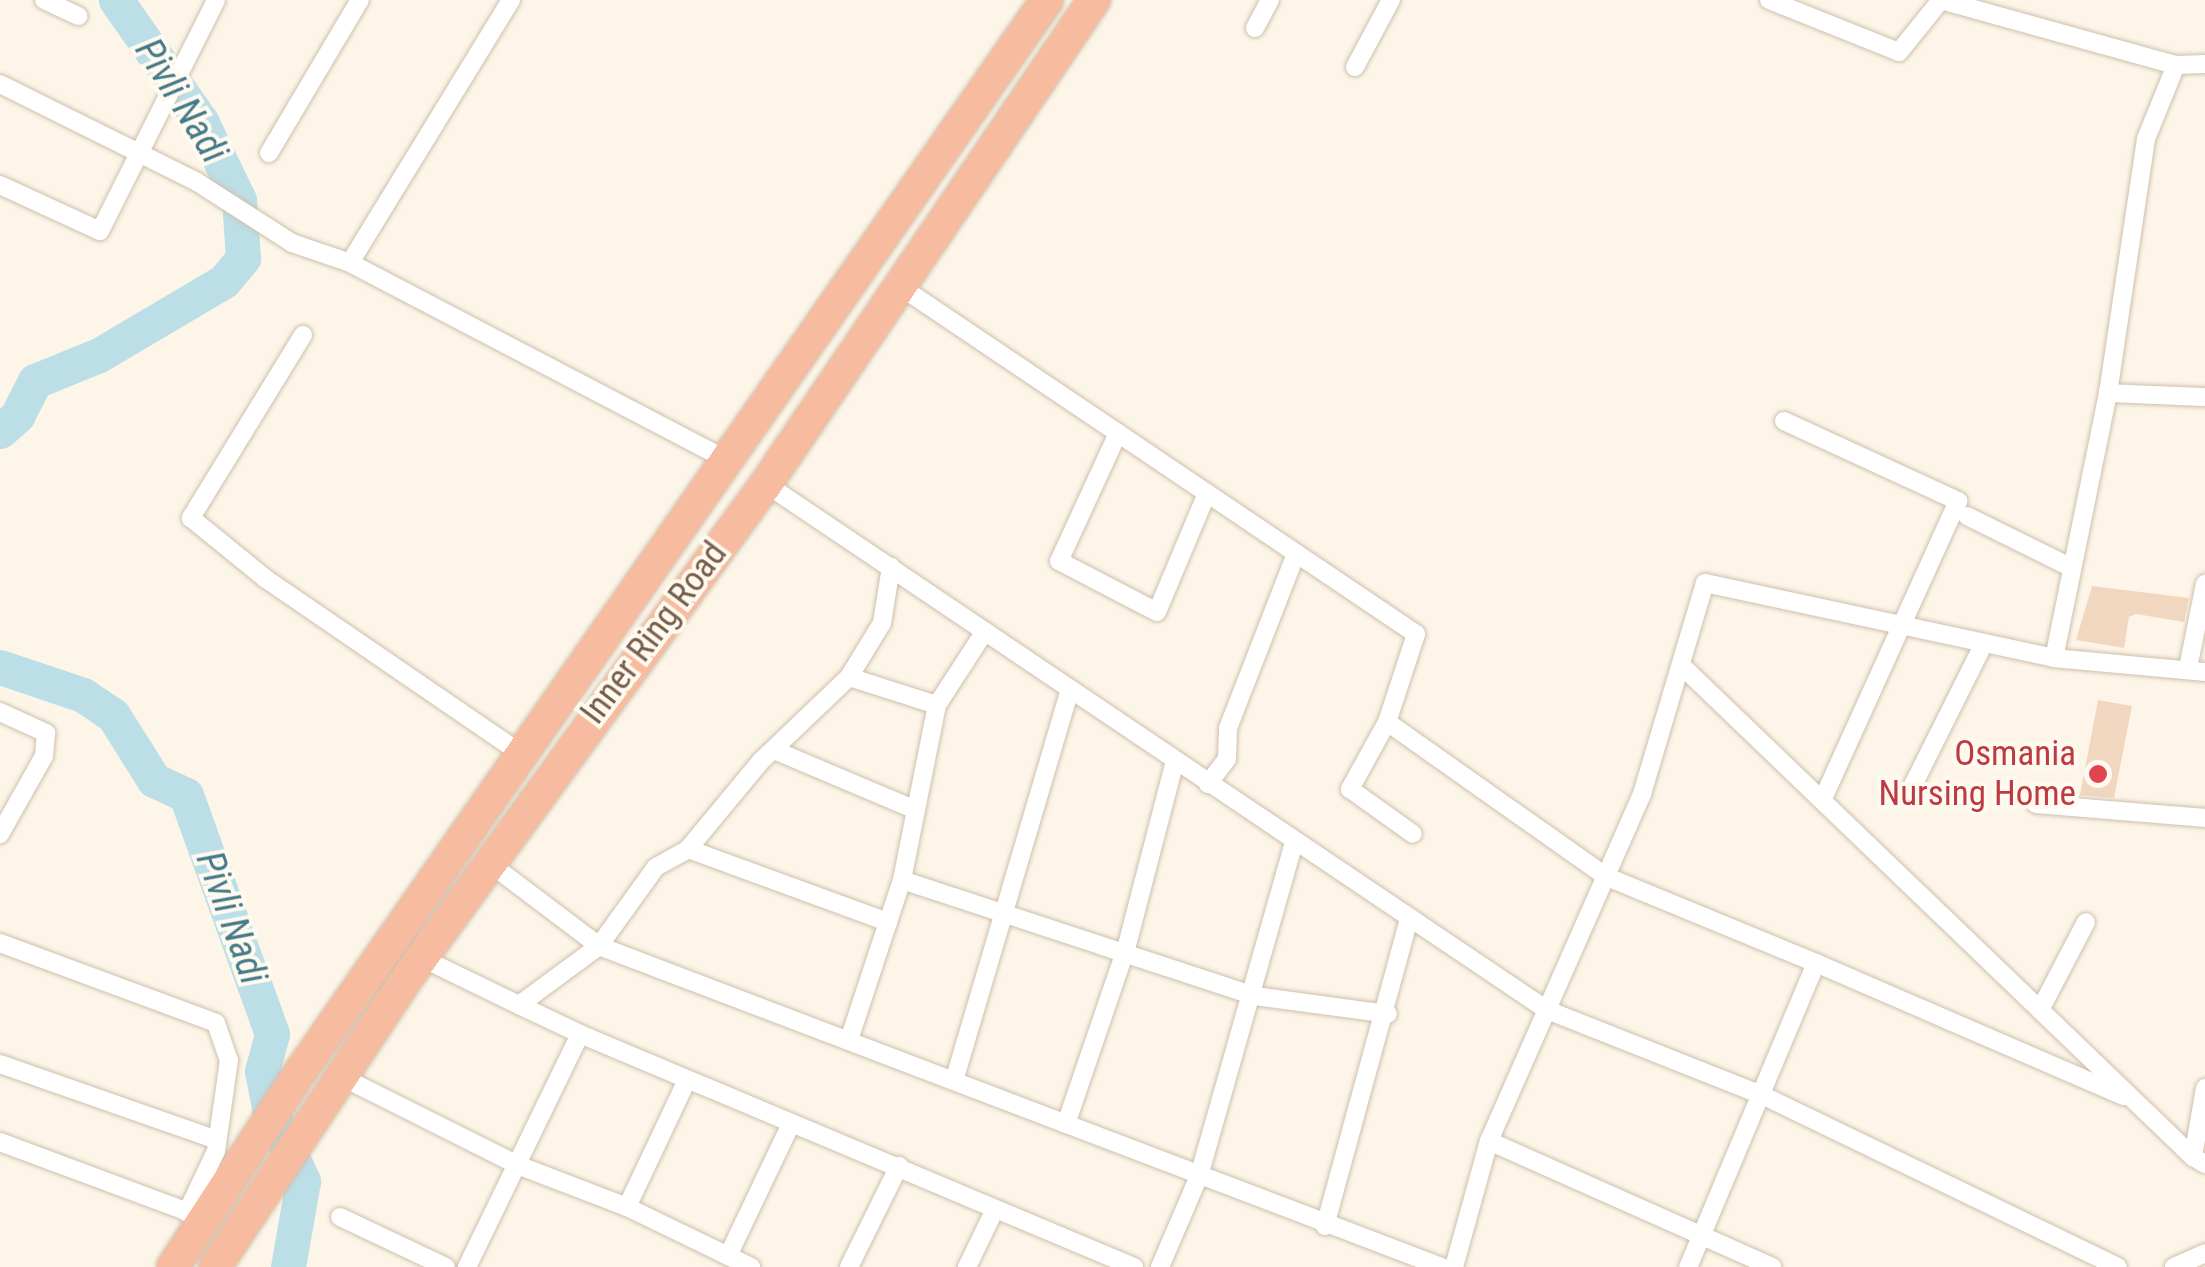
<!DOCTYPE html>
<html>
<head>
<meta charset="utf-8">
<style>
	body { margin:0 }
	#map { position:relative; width:2205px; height:1267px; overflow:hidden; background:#fdf6e8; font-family:"Roboto Condensed",sans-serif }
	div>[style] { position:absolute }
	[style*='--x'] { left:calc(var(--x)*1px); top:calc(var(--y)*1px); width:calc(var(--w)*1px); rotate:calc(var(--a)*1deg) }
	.river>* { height:35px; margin:-17.5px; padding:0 17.5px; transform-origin:17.5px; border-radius:17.5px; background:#bcdee7 }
	.building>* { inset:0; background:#f2d7c0 }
	.roads { filter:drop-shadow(0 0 2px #cfbfad) drop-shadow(0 0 2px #cfbfad) }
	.street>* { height:18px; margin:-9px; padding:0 9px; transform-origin:9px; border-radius:9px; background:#fff }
	.highway>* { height:32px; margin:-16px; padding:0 16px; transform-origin:16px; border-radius:16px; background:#f7bc9f }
	.dots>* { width:28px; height:28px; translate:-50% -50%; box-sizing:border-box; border:5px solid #fffaef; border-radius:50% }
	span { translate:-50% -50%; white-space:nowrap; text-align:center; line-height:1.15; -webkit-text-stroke:8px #fffaef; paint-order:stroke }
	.street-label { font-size:35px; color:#775e4b }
	.health-label { font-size:35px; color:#be3a42 }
	.right { translate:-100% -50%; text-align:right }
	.water-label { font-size:38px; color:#457a8b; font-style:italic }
</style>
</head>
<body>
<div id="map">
	<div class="river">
		<i style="--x:0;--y:431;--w:23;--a:-41"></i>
		<i style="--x:17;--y:416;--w:39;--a:-63"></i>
		<i style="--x:35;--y:381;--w:69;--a:-22.1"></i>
		<i style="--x:99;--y:355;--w:145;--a:-30.6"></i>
		<i style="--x:224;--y:281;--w:30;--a:-50"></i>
		<i style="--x:243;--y:258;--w:58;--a:-93.9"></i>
		<i style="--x:239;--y:200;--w:88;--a:-115.7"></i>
		<i style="--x:201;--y:121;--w:148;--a:-125.1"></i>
		<i style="--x:0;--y:667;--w:88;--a:18.6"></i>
		<i style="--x:83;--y:695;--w:36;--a:34"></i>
		<i style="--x:113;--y:715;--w:77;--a:57.8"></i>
		<i style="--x:154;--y:780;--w:35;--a:25"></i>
		<i style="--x:186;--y:795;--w:254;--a:70.2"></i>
		<i style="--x:272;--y:1034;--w:38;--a:105"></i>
		<i style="--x:262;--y:1071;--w:38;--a:79"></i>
		<i style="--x:269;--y:1108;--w:81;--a:65"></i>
		<i style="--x:303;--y:1181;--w:87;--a:99.9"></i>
	</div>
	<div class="building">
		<i style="clip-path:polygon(2092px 586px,2189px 598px,2184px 622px,2136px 614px,2129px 617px,2124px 648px,2076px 640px)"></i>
		<i style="clip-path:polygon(2098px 700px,2132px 706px,2114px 798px,2080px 795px)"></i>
	</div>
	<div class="roads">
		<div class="street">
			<i style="--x:44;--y:0;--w:38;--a:25"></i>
			<i style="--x:511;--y:0;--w:308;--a:121.5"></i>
			<i style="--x:350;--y:263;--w:425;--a:27.6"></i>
			<i style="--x:1769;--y:0;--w:140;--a:21.8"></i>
			<i style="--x:1899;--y:52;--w:67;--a:-51.1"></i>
			<i style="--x:1941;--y:0;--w:244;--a:15.5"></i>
			<i style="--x:1255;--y:28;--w:32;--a:-62"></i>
			<i style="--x:2205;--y:64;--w:29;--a:178"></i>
			<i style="--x:2176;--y:65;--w:80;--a:112.1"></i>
			<i style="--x:2146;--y:139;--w:257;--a:98.5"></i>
			<i style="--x:2108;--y:393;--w:270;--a:101.5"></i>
			<i style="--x:2054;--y:658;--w:152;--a:5.3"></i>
			<i style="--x:1355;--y:67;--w:76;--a:-61.8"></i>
			<i style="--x:0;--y:84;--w:220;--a:26.4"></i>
			<i style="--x:197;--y:182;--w:113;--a:32.7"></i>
			<i style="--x:292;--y:243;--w:61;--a:19"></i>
			<i style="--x:269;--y:153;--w:178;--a:-59.3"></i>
			<i style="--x:0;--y:185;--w:110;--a:24.7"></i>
			<i style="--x:100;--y:231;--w:258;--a:-63.3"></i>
			<i style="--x:901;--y:287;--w:621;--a:33.97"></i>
			<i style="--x:1416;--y:634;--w:93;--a:108.2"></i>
			<i style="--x:1387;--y:722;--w:267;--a:35.2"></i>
			<i style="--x:1605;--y:876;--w:228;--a:22.4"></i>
			<i style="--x:1816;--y:963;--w:330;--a:112.8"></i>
			<i style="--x:303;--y:335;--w:215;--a:121.5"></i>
			<i style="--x:191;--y:518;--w:97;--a:39.1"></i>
			<i style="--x:266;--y:579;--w:311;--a:34.4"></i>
			<i style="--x:2108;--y:393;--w:97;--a:2.4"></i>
			<i style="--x:1784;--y:421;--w:192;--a:24.7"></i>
			<i style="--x:1958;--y:501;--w:329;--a:114.4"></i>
			<i style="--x:1118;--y:433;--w:141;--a:114.7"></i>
			<i style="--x:1059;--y:561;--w:110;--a:27.5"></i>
			<i style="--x:1157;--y:612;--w:129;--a:-67.2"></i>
			<i style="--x:766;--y:484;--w:942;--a:33.96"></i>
			<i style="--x:1547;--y:1010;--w:231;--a:21.6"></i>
			<i style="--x:1762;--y:1095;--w:395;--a:25.8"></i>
			<i style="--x:1967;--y:516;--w:117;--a:26.3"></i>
			<i style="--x:1681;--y:665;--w:710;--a:43.86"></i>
			<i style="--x:2188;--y:668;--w:86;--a:-78.6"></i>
			<i style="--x:849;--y:677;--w:63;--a:-58.6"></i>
			<i style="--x:882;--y:623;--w:57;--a:-80.9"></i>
			<i style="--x:0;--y:712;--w:51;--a:24.5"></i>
			<i style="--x:46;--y:733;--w:23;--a:95"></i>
			<i style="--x:44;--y:756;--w:90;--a:119.4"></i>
			<i style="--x:1387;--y:722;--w:77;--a:118.9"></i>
			<i style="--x:1350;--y:789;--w:77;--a:35.5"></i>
			<i style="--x:774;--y:750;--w:154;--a:22.9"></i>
			<i style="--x:1208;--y:784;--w:31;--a:-53"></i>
			<i style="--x:1227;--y:759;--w:31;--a:-88"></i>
			<i style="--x:1228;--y:728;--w:187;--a:-68.7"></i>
			<i style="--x:1912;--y:787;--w:161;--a:-63.4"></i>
			<i style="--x:2036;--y:804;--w:170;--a:4.7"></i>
			<i style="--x:688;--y:849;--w:213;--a:20.1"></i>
			<i style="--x:488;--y:862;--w:139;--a:37.1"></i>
			<i style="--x:599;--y:946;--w:902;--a:20.85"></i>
			<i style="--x:902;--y:880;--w:372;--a:18.2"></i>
			<i style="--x:1255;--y:996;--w:134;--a:7.7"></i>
			<i style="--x:0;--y:943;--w:230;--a:20.3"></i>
			<i style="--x:216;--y:1023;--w:39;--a:71"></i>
			<i style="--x:229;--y:1060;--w:92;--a:98.1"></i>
			<i style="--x:216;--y:1151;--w:68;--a:115.4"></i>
			<i style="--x:422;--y:958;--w:108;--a:25.9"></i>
			<i style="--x:519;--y:1005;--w:99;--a:-36.4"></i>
			<i style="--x:599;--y:946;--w:97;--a:-54.2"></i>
			<i style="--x:656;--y:867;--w:37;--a:-29"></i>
			<i style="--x:688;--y:849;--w:114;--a:-50.3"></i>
			<i style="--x:761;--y:761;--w:122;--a:-43.7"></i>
			<i style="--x:849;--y:677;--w:92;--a:17.7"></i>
			<i style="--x:1816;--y:963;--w:335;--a:23.4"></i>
			<i style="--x:519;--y:1005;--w:68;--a:25.4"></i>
			<i style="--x:2040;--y:1010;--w:99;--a:-62.4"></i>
			<i style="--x:849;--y:1040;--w:169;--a:-71.7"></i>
			<i style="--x:902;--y:880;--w:178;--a:-78.7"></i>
			<i style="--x:937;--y:705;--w:88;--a:-57"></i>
			<i style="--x:0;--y:1064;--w:230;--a:19.3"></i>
			<i style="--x:342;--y:1077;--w:199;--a:26.6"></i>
			<i style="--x:520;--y:1166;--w:115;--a:21"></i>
			<i style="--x:627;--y:1207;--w:138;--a:25.8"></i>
			<i style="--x:954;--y:1081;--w:409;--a:-73.5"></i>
			<i style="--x:2205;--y:1088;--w:70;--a:99.9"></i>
			<i style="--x:2193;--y:1157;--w:14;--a:30"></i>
			<i style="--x:1066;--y:1124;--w:185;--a:-71.1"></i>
			<i style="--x:1126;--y:949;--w:194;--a:-75.4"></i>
			<i style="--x:1489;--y:1141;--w:310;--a:24"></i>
			<i style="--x:0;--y:1142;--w:209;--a:20.4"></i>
			<i style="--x:627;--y:1207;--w:140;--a:-64.7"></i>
			<i style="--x:340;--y:1217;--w:117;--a:25.3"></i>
			<i style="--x:1325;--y:1226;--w:314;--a:-74.7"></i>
			<i style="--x:728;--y:1256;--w:146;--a:-64.5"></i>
			<i style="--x:467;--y:1267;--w:259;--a:-64.1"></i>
			<i style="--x:580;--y:1034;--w:601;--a:22.81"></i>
			<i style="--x:849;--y:1267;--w:113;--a:-63.7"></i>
			<i style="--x:967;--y:1267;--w:64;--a:-64.2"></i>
			<i style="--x:1160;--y:1267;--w:99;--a:-66.8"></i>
			<i style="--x:1199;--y:1176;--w:346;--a:-74.1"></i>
			<i style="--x:1454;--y:1267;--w:131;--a:-74.5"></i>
			<i style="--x:1489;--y:1141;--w:379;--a:-66.2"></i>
			<i style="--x:1642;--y:794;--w:220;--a:-73.4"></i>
			<i style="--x:1705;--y:583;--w:357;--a:12.1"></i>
			<i style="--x:2174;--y:1267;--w:34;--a:-24"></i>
		</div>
		<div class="highway">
			<i style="--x:173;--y:1267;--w:234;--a:-56.9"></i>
			<i style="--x:301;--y:1071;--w:1305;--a:-55.14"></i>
			<i style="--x:215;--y:1267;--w:356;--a:-56.4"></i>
			<i style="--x:412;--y:971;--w:602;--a:-53.99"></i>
			<i style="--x:766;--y:484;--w:585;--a:-55.88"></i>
		</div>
	</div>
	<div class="dots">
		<i style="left:2098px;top:774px;background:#e0444e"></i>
	</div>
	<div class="street-label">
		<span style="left:654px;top:633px;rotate:-53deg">Inner Ring Road</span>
	</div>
	<div class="health-label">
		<span class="right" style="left:2076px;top:774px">Osmania<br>Nursing Home</span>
	</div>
	<div class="water-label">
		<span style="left:181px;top:101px;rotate:58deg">Pivli Nadi</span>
		<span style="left:231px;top:918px;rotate:70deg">Pivli Nadi</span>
	</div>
</div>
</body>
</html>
